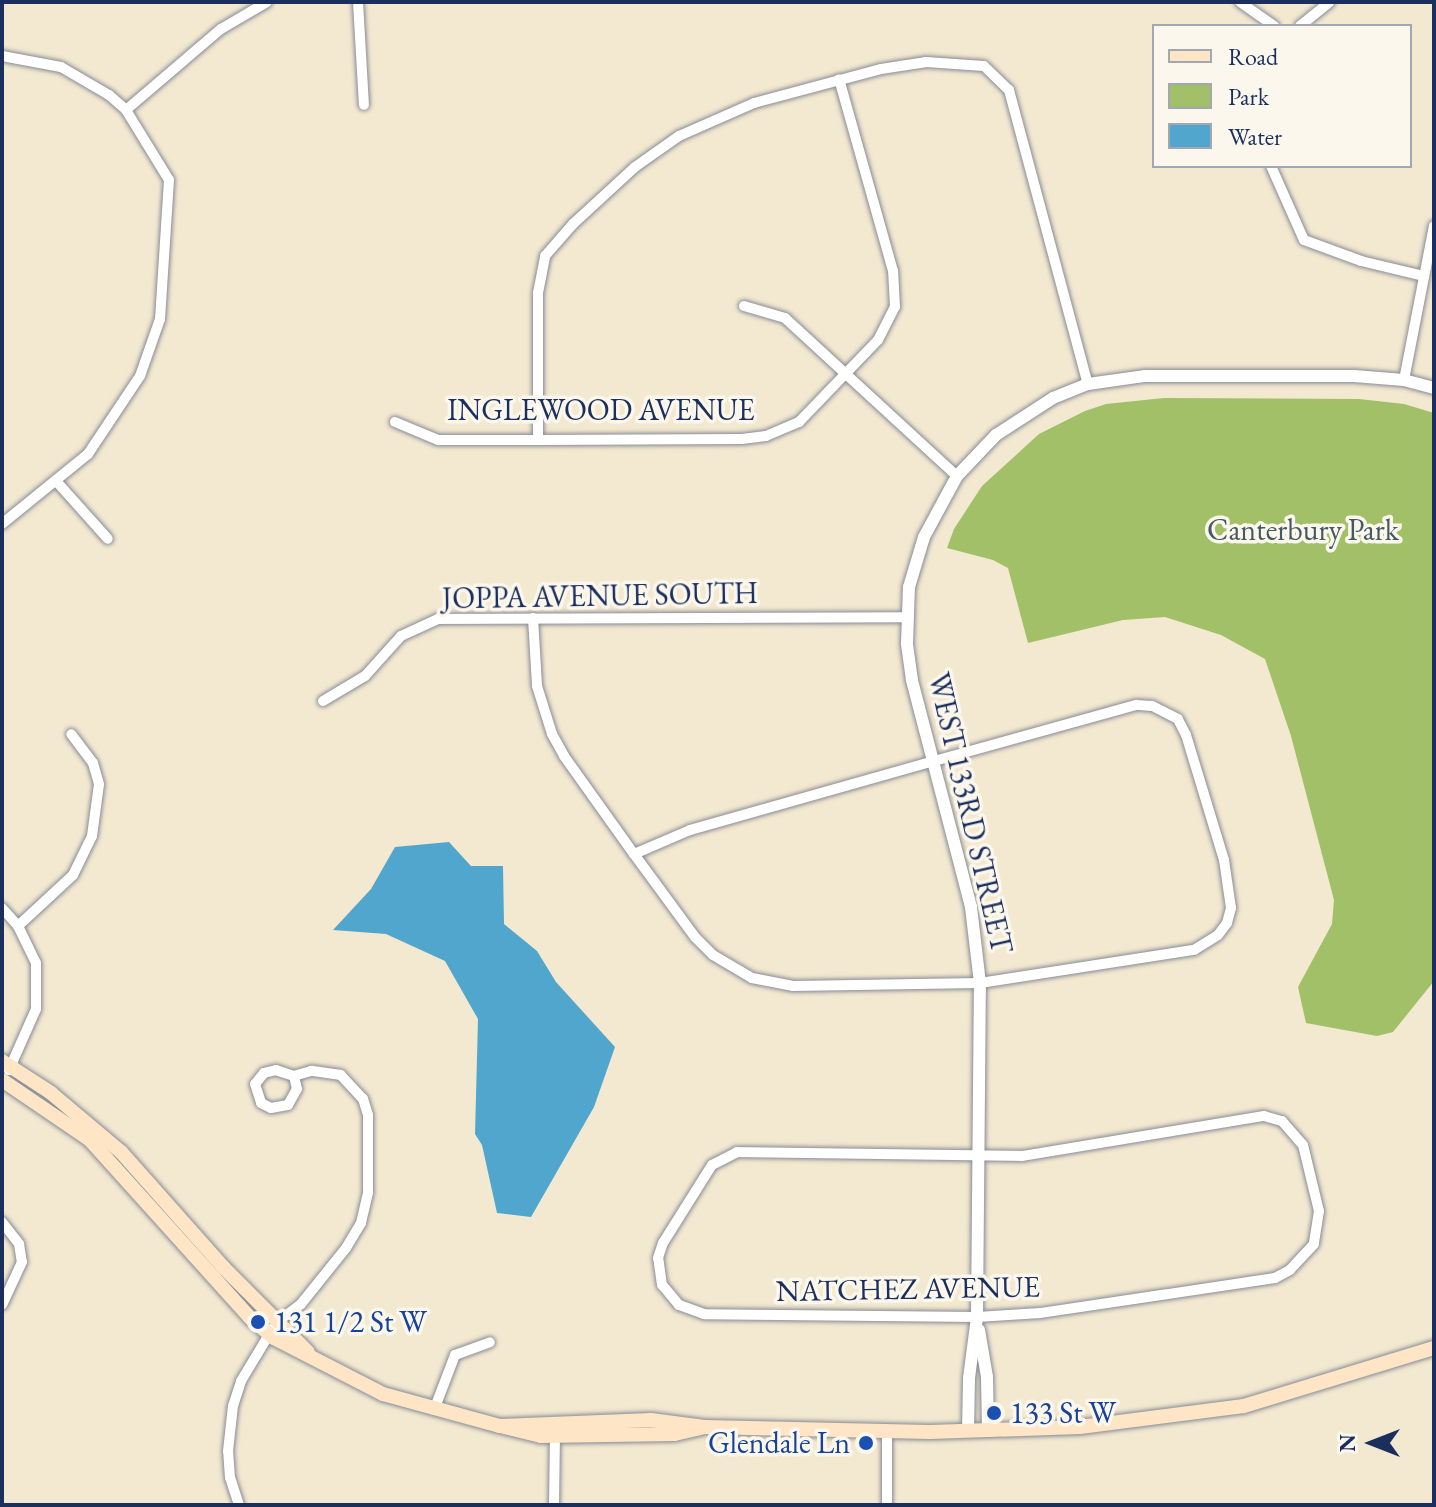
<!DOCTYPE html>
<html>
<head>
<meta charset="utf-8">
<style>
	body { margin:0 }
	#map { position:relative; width:1436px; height:1507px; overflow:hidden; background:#f3e8d0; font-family:"EB Garamond",serif }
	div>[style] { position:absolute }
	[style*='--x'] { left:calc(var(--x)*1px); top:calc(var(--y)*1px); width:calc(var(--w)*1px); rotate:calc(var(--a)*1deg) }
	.green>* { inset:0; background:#a1c068 }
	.water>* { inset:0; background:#51a6cd }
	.roads { filter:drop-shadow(0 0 2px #878c97) drop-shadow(0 0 2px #878c97) }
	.minor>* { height:10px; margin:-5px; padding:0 5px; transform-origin:5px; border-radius:5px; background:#fff }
	.tertiary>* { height:12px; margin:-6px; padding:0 6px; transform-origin:6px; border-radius:6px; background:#fff }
	.secondary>* { height:14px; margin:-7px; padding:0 7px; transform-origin:7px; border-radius:7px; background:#fde5c5 }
	.dots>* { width:22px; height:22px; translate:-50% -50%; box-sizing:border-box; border:4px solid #fbf7ec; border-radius:50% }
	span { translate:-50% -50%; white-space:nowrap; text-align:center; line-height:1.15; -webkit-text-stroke:7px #fbf7ec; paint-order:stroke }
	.street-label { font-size:30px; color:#1b2f5e }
	.park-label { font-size:30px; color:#435a61 }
	.transit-label { font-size:30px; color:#164399 }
	.left { translate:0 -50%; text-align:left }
	.right { translate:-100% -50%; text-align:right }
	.frame { position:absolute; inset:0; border:4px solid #1b2f5e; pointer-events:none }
	.legend { position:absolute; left:1152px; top:24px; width:260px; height:144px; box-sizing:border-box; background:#fbf7ec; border:2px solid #a1a7b3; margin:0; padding:10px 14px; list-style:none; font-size:24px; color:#1b2f5e }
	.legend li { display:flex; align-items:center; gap:16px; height:40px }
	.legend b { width:40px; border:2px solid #a1a7b3 }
	.north { position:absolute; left:1332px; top:1403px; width:80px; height:80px; -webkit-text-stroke:6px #fbf7ec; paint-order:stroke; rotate:270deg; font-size:22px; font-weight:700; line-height:32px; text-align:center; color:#1b2f5e }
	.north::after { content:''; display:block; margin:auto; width:28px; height:36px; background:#1b2f5e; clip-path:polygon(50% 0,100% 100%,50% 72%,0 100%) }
</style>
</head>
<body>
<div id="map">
	<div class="green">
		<i style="clip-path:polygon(1164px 398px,1359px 399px,1404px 404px,1434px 413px,1434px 981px,1393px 1032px,1377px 1036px,1306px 1023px,1298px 987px,1332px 924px,1334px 900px,1291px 736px,1265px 659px,1221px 635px,1165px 617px,1123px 620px,1028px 643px,1008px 568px,993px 560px,947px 548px,954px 529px,982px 486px,1039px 434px,1085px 411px,1106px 404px)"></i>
	</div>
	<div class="water">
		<i style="clip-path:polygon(449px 842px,471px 866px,503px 866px,504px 924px,537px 951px,556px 982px,615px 1047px,594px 1107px,531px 1217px,497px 1213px,482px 1145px,475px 1134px,478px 1019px,445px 961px,386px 934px,333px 930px,371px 889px,395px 847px)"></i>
	</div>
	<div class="roads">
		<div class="minor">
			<i style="--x:358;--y:2;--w:103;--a:86.7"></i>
			<i style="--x:1240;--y:2;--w:42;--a:35.2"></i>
			<i style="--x:1300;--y:26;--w:38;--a:-39"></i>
			<i style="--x:2;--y:56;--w:60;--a:10.6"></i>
			<i style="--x:61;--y:67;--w:56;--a:30.3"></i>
			<i style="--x:109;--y:95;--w:23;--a:41"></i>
			<i style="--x:126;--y:110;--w:82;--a:58.4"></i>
			<i style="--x:169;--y:180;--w:139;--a:93.7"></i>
			<i style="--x:160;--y:319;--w:60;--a:109.3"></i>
			<i style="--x:140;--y:376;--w:94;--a:123.7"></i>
			<i style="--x:88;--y:454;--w:111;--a:140.9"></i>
			<i style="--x:126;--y:110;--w:125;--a:-40.5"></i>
			<i style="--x:221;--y:29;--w:53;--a:-30.4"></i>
			<i style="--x:1271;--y:166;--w:81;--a:66"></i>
			<i style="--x:1304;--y:240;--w:61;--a:20.2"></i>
			<i style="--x:1361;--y:261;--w:65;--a:13.4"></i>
			<i style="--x:744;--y:306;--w:43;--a:16.3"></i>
			<i style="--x:785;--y:318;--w:234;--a:42.6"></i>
			<i style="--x:1404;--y:380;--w:157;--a:-79"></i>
			<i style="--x:395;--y:422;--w:47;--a:22.7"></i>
			<i style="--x:438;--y:440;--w:100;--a:0"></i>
			<i style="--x:538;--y:440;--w:204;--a:-0.3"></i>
			<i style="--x:742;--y:439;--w:24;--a:-7"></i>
			<i style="--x:766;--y:436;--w:36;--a:-23"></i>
			<i style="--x:799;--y:422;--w:114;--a:-46.1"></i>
			<i style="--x:878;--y:340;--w:37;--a:-63"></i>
			<i style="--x:895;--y:307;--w:36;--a:-93"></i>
			<i style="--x:893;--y:271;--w:199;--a:-105.7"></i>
			<i style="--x:538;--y:440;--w:147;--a:-90"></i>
			<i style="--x:538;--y:293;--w:38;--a:-79"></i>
			<i style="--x:545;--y:256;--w:43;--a:-48.8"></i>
			<i style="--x:573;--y:224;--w:84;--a:-42.6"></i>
			<i style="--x:635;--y:167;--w:54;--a:-35.2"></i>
			<i style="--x:679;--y:136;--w:82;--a:-23.7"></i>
			<i style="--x:754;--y:103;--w:131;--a:-15"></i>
			<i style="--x:881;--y:69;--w:46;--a:-8.8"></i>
			<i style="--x:926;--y:62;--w:58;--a:3.9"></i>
			<i style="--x:984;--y:66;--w:35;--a:44"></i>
			<i style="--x:1009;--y:90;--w:304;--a:75"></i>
			<i style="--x:57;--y:482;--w:76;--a:48.2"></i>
			<i style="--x:533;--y:618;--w:68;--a:86.6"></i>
			<i style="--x:537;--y:686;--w:50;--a:72.6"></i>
			<i style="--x:552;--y:734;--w:25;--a:61"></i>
			<i style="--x:564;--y:756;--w:120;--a:54.5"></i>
			<i style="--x:634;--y:854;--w:103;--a:53.7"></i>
			<i style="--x:695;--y:937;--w:25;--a:45"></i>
			<i style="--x:713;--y:955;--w:45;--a:30.5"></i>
			<i style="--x:752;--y:978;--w:42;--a:11"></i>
			<i style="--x:793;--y:986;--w:187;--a:-0.9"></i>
			<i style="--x:980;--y:983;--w:217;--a:-8.8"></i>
			<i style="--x:1194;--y:950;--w:28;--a:-32"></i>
			<i style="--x:1218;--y:935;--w:15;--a:-53"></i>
			<i style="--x:1227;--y:923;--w:16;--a:-75"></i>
			<i style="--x:1231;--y:908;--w:49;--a:-98.3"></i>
			<i style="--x:1224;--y:860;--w:131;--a:-106.9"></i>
			<i style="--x:1186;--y:735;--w:18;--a:-117"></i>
			<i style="--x:1178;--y:719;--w:29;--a:-153"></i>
			<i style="--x:1152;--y:706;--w:16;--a:-176"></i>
			<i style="--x:1136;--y:705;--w:210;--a:164.5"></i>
			<i style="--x:934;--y:761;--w:254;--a:164.2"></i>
			<i style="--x:690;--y:830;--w:61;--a:156.8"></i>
			<i style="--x:323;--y:701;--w:49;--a:-30.8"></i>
			<i style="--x:365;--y:676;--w:54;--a:-48"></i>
			<i style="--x:401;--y:636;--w:41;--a:-24.7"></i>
			<i style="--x:438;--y:619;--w:468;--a:-0.2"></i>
			<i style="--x:2;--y:908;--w:24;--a:48"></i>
			<i style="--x:18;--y:926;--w:41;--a:64.1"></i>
			<i style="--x:36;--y:963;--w:46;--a:90"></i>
			<i style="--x:36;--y:1009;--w:67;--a:113.9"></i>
			<i style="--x:18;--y:926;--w:75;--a:-42.8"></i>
			<i style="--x:73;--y:875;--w:43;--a:-64"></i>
			<i style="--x:92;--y:836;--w:52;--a:-82.3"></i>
			<i style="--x:99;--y:784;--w:22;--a:-106"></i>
			<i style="--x:93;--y:763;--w:36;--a:-127"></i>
			<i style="--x:1264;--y:1116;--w:19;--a:16"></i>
			<i style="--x:1282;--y:1121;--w:32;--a:49"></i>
			<i style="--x:1303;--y:1145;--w:68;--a:76.4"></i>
			<i style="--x:1319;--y:1211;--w:33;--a:99"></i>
			<i style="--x:1314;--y:1244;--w:35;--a:133"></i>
			<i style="--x:1290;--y:1270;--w:17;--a:152"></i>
			<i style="--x:1275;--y:1278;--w:238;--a:171.5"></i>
			<i style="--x:1040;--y:1313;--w:63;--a:176.4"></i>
			<i style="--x:977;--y:1317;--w:273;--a:-179.4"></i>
			<i style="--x:704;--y:1314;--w:27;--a:-160"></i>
			<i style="--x:679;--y:1305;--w:26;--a:-130"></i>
			<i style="--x:662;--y:1285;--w:27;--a:-98"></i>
			<i style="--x:658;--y:1258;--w:16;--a:-72"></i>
			<i style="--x:663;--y:1243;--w:92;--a:-57.9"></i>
			<i style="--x:712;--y:1165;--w:28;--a:-27"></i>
			<i style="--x:737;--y:1152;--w:285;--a:0.8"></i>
			<i style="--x:1022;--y:1156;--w:245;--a:-9.4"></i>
			<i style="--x:2;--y:1222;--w:28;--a:52"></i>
			<i style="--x:19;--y:1244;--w:18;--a:81"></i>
			<i style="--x:22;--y:1262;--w:47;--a:114.9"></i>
			<i style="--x:434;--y:1410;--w:59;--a:-69.1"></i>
			<i style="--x:455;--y:1355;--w:37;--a:-20"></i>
			<i style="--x:239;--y:1505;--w:28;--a:-108"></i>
			<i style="--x:230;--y:1478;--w:27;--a:-94"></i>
			<i style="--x:228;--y:1451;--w:45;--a:-83.7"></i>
			<i style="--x:233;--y:1406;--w:26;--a:-72"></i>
			<i style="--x:241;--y:1381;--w:68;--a:-58.9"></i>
			<i style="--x:276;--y:1323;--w:31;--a:-37"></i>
			<i style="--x:301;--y:1304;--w:72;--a:-51.2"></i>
			<i style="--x:346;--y:1248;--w:29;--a:-59"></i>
			<i style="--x:361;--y:1223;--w:32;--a:-77"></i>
			<i style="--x:368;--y:1192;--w:77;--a:-90"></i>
			<i style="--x:368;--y:1115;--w:17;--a:-107"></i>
			<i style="--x:363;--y:1099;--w:33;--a:-133"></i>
			<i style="--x:341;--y:1075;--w:30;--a:-172"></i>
			<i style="--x:311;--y:1071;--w:18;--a:164"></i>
			<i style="--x:294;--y:1076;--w:19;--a:-162"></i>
			<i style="--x:276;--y:1070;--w:12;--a:166"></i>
			<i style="--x:264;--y:1073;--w:14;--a:129"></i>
			<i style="--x:255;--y:1084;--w:20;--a:72"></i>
			<i style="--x:261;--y:1103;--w:11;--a:27"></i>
			<i style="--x:271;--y:1108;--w:17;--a:-10"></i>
			<i style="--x:288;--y:1105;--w:18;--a:-61"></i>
			<i style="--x:297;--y:1089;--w:13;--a:-103"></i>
			<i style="--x:554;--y:1505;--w:74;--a:-89.2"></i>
			<i style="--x:887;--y:1505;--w:74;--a:-90"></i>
		</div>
		<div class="tertiary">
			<i style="--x:979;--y:1330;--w:48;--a:80.3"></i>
			<i style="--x:987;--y:1377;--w:54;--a:88.9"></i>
			<i style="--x:968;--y:1431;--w:53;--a:-88.9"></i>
			<i style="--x:969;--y:1378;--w:62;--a:-82.5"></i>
			<i style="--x:977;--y:1317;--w:334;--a:-89.5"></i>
			<i style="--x:980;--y:983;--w:77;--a:-96.8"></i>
			<i style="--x:971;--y:907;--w:235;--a:-104.6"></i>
			<i style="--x:912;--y:680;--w:37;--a:-98"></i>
			<i style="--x:907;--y:643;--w:56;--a:-88"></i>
			<i style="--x:909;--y:587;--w:52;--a:-73.3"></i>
			<i style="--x:924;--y:537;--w:69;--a:-61.6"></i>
			<i style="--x:957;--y:476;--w:57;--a:-46.4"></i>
			<i style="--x:996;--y:435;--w:68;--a:-33"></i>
			<i style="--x:1053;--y:398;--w:38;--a:-22"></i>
			<i style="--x:1088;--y:384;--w:58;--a:-8"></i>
			<i style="--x:1145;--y:376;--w:209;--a:0"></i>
			<i style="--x:1354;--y:376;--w:50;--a:4.6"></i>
			<i style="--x:1404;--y:380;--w:31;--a:15"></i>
		</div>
		<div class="secondary">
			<i style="--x:2;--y:1061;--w:59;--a:33.1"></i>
			<i style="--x:51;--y:1093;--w:92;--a:40.1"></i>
			<i style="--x:121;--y:1152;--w:154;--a:48.4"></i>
			<i style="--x:223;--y:1267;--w:120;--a:45"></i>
			<i style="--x:2;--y:1080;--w:107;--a:34.3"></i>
			<i style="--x:90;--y:1140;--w:239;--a:48"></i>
			<i style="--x:250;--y:1318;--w:31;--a:40"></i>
			<i style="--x:274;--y:1338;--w:123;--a:27.2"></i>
			<i style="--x:383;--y:1394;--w:121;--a:15.3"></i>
			<i style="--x:705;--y:1427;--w:31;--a:167"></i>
			<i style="--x:675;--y:1434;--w:134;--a:179.1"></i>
			<i style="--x:541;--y:1436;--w:42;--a:-166.3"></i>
			<i style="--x:500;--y:1426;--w:151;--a:-2.3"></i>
			<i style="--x:651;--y:1420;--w:54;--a:7.4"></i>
			<i style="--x:705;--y:1427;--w:225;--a:1.3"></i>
			<i style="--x:930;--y:1432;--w:150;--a:-1.9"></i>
			<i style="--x:1080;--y:1427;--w:165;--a:-7.3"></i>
			<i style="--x:1244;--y:1406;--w:199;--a:-17"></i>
		</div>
	</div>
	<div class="dots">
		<i style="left:258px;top:1322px;background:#1a4fb4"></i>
		<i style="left:994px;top:1413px;background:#1a4fb4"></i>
		<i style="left:866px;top:1443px;background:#1a4fb4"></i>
	</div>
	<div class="street-label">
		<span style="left:601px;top:410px">INGLEWOOD AVENUE</span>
		<span style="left:600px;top:596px;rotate:-1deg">JOPPA AVENUE SOUTH</span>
		<span style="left:970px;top:813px;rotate:77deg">WEST 133RD STREET</span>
		<span style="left:908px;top:1289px;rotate:-1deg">NATCHEZ AVENUE</span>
	</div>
	<div class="park-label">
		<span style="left:1303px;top:530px">Canterbury Park</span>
	</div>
	<div class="transit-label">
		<span class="left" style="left:274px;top:1322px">131 1/2 St W</span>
		<span class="left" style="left:1010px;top:1413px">133 St W</span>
		<span class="right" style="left:850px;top:1443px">Glendale Ln</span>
	</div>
	<div class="frame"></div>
	<ul class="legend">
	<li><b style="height:10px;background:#fde5c5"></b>Road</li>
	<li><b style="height:22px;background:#a1c068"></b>Park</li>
	<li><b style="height:22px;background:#51a6cd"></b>Water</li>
	</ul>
	<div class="north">N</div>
</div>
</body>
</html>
